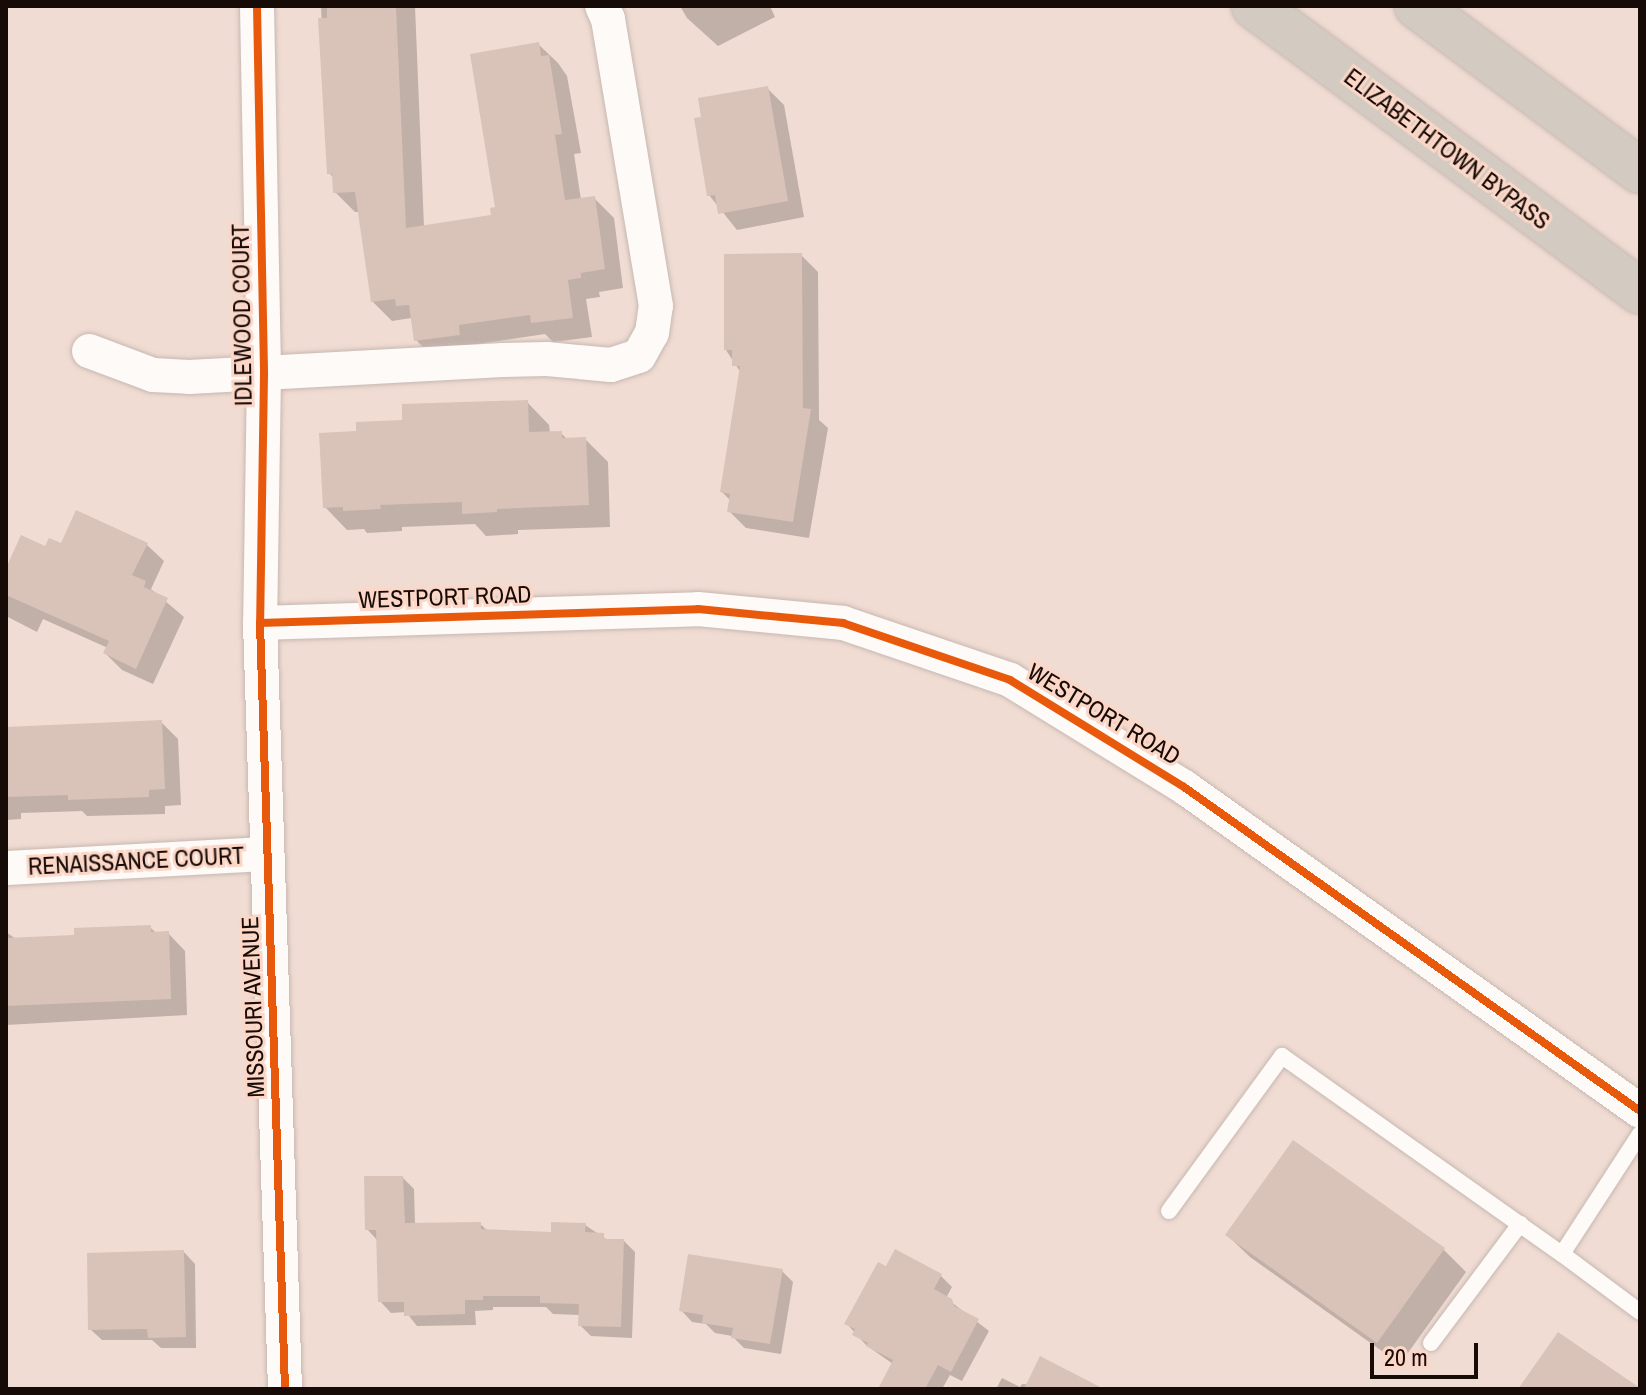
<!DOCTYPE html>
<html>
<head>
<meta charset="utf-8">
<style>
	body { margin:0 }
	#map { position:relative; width:1646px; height:1395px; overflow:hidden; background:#f0dcd3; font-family:"Archivo Narrow",sans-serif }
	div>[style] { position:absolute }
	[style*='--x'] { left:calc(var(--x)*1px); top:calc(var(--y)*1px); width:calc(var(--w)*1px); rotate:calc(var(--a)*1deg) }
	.shadow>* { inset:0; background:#0003 }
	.building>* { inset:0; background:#d9c2b8 }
	.roads { filter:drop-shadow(0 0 2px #c7b8b1) drop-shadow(0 0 2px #c7b8b1) }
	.lane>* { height:16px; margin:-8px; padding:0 8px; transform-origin:8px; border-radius:8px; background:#fdfaf8 }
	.street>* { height:34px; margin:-17px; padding:0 17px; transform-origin:17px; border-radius:17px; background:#fdfaf8 }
	.highway>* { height:44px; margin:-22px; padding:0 22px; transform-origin:22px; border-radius:22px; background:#d3cbc1 }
	.cycleway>* { height:8px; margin:-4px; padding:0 4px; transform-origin:4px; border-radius:4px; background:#e8590c }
	span { translate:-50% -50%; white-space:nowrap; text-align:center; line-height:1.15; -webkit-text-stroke:6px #fcd7c7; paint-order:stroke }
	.street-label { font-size:24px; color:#170b07 }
	.frame { position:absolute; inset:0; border:8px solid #170b07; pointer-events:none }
	.scale { position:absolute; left:1370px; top:1343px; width:108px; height:36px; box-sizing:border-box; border:4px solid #170b07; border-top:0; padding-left:10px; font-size:24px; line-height:28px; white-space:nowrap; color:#170b07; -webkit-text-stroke:6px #fcd7c7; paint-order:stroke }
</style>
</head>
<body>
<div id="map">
	<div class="shadow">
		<i style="clip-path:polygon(321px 6px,415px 6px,424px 227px,494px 216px,538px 44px,558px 63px,567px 76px,581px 153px,574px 154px,581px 200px,594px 198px,614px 218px,623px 288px,599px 292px,600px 297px,586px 299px,592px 337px,553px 342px,545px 334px,477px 344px,479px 354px,435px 359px,416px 340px,411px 318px,392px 321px,372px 301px,360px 212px,355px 212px,335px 192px,335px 179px,329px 173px)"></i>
		<i style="clip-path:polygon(680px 6px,770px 6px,775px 17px,718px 46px,687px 18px)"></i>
		<i style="clip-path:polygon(767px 88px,784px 105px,804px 217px,737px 230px,709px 195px)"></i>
		<i style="clip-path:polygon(801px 255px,818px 272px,819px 420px,828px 428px,809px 538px,746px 528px,729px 511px,731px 501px,722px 492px,741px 373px,726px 350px)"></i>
		<i style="clip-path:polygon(527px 402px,549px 425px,550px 433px,561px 433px,568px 440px,585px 439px,608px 462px,610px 527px,518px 530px,518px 534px,486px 536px,475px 524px,402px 527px,402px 531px,367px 533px,364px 529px,347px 530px,325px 507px,358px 433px)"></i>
		<i style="clip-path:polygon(146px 544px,164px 561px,151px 589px,184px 617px,153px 684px,122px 670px,105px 653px,108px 648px,43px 619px,37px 632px,6px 616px,6px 572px,46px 548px)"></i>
		<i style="clip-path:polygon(161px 722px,178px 739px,181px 805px,165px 806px,165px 814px,87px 816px,82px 811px,21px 813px,21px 819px,6px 820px,6px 729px)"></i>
		<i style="clip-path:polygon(150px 927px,157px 934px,168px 933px,185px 951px,187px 1015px,6px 1025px,6px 932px,16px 939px,76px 937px)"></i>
		<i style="clip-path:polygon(1293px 1143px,1444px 1250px,1466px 1272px,1400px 1364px,1250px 1257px,1227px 1235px)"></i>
		<i style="clip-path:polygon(403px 1178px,414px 1189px,415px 1225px,480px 1224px,488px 1231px,553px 1234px,585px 1225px,609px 1241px,624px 1241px,635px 1252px,632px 1338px,591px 1336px,580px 1325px,580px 1315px,553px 1314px,546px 1307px,493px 1307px,493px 1310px,475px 1311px,476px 1325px,417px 1326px,406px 1312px,391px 1313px,380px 1301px,378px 1241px,367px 1229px)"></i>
		<i style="clip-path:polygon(184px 1252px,195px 1264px,196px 1348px,161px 1348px,152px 1340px,102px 1340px,90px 1329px)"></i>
		<i style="clip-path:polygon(887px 1269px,941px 1276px,952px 1287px,946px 1298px,989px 1331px,962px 1381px,950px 1375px,942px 1389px,887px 1389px,893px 1364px,866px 1345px,847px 1324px)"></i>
		<i style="clip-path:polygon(782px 1271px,793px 1282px,781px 1354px,744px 1348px,732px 1336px,715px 1333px,706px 1324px,692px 1322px,681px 1310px)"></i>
		<i style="clip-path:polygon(1002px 1378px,1020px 1387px,1022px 1384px,1100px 1389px,996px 1389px)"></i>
	</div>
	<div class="building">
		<i style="clip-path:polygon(327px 6px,396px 6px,406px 228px,491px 215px,490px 208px,495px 207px,470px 54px,539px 42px,541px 56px,549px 55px,562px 134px,555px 135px,565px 200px,595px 196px,605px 269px,581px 273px,581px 278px,568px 280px,573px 318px,531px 323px,530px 315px,459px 325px,460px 335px,414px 341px,409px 305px,396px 306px,395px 299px,371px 302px,355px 192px,333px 193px,332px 174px,327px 174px,318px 18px,327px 18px)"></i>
		<i style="clip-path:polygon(768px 86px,788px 201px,718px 214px,715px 195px,707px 196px,694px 118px,701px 117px,698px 98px)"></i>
		<i style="clip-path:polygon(802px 253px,803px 408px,811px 409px,793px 522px,727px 512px,730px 494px,720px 492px,740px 366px,732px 366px,732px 350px,724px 350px,724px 254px)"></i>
		<i style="clip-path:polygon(528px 400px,529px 432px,562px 431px,562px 438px,586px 437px,589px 505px,497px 509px,497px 512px,462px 514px,462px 502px,380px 505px,381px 509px,343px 511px,343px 507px,323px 508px,319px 433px,356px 431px,356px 422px,402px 420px,402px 404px)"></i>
		<i style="clip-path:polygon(76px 510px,148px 543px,132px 575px,146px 581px,144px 587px,168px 598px,136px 669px,103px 653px,109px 641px,6px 595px,6px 568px,21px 535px,45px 546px,49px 538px,61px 543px)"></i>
		<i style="clip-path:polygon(162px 720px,165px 789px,149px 790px,149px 797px,68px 800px,68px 795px,6px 797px,6px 727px)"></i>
		<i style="clip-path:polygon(151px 925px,151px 932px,169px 931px,171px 999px,6px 1006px,6px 938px,74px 935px,74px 928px)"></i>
		<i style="clip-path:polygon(1293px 1140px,1445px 1248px,1377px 1343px,1225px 1235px)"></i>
		<i style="clip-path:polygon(364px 1176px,403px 1176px,405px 1223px,481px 1222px,481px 1229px,551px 1232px,551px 1222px,586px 1223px,585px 1232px,604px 1233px,604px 1239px,624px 1239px,621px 1327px,578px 1326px,579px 1304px,540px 1303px,540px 1296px,483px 1296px,483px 1300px,465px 1300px,465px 1314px,404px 1316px,404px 1302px,378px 1302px,376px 1230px,365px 1230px)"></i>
		<i style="clip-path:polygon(895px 1249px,942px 1274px,934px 1289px,952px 1299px,954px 1306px,979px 1319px,951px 1372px,938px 1365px,925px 1389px,878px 1389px,893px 1360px,866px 1346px,868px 1343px,852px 1335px,855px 1329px,844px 1324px,878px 1262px,886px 1266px)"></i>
		<i style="clip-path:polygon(184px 1250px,186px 1337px,148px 1338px,147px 1329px,88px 1330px,87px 1253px)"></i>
		<i style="clip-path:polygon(688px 1254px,783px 1269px,770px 1344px,731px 1338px,733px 1328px,702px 1323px,703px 1315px,679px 1311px)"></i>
		<i style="clip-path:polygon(1558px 1332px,1640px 1388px,1640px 1389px,1518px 1389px)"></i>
		<i style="clip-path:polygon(1040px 1356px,1104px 1389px,1024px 1389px)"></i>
	</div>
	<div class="roads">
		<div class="lane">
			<i style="--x:1169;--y:1211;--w:192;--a:-53.9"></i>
			<i style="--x:1282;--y:1056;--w:343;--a:35.3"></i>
			<i style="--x:1562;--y:1254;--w:143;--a:-57"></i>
			<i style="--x:1562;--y:1254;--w:97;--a:36.6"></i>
			<i style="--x:1431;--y:1343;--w:149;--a:-53.2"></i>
		</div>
		<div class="street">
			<i style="--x:257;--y:6;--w:369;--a:88.9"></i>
			<i style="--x:264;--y:375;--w:248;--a:90.9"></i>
			<i style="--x:260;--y:623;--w:766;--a:88.13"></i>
			<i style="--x:89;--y:351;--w:68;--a:20.6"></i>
			<i style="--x:153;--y:375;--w:36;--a:3"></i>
			<i style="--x:189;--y:377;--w:314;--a:-3.1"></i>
			<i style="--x:503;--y:360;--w:44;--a:-1.3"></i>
			<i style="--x:547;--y:359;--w:64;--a:5.4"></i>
			<i style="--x:611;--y:365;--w:29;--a:-18"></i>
			<i style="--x:639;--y:356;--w:26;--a:-61"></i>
			<i style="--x:652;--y:333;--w:27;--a:-82"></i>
			<i style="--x:656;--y:306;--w:291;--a:-99.5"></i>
			<i style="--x:608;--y:19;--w:14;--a:-115"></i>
			<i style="--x:260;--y:623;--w:438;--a:-1.8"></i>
			<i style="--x:698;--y:609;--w:146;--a:5.5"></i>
			<i style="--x:843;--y:623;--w:176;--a:18.8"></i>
			<i style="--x:1010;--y:680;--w:204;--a:31.6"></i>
			<i style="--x:1184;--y:787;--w:559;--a:35.39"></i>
			<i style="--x:6;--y:868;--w:261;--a:-3.1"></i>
		</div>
		<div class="highway">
			<i style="--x:1254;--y:6;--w:480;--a:36.5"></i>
			<i style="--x:1417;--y:6;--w:277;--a:36.5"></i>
		</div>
	</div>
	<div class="cycleway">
		<i style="--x:257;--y:6;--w:369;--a:88.9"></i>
		<i style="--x:264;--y:375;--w:248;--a:90.9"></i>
		<i style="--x:260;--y:623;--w:766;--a:88.13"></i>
		<i style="--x:260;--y:623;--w:438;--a:-1.8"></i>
		<i style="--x:698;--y:609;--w:146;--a:5.5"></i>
		<i style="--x:843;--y:623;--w:176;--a:18.8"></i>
		<i style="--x:1010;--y:680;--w:204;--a:31.6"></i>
		<i style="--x:1184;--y:787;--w:559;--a:35.39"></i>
	</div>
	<div class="street-label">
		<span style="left:1447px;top:149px;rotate:37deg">ELIZABETHTOWN BYPASS</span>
		<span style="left:242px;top:315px;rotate:-91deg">IDLEWOOD COURT</span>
		<span style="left:445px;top:597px;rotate:-2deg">WESTPORT ROAD</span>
		<span style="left:1104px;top:714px;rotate:31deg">WESTPORT ROAD</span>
		<span style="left:136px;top:861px;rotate:-3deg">RENAISSANCE COURT</span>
		<span style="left:253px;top:1007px;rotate:-92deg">MISSOURI AVENUE</span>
	</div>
	<div class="frame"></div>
	<div class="scale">20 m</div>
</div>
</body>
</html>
